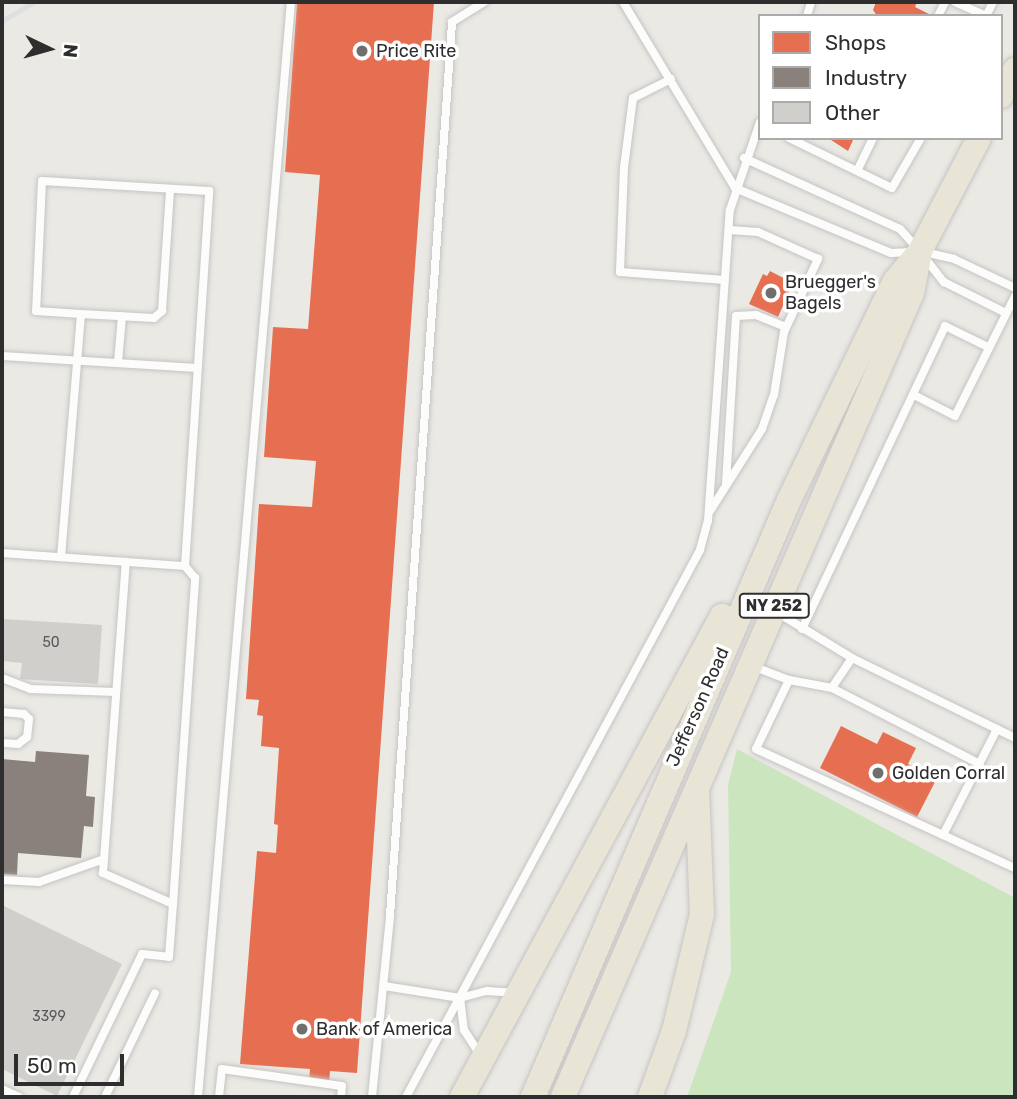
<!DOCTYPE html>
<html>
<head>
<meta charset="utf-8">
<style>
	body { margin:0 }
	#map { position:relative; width:1017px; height:1099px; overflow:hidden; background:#ebe9e4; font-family:Rubik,sans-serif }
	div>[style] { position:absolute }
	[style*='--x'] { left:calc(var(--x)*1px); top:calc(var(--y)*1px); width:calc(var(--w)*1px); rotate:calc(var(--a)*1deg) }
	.green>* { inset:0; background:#cbe6be }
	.shops>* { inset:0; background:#e76f51 }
	.industry>* { inset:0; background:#8a817c }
	.building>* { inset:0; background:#d0cfcb }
	.roads { filter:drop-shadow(0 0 2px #c5c4c4) drop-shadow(0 0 2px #c5c4c4) }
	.service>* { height:8px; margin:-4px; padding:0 4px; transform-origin:4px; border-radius:4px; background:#fcfcfb }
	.primary>* { height:24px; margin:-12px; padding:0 12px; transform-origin:12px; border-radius:12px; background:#e8e5d6 }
	.rail>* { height:4.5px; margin:-2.25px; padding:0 2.25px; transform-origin:2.25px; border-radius:2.25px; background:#dfdfe0 }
	.dots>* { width:19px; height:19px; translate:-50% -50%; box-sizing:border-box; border:4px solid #fff; border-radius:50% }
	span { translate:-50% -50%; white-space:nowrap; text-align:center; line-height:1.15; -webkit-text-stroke:7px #fff; paint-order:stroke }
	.number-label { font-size:14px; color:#585857 }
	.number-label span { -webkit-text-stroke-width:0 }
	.shield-label span { padding:2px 5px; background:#fff; border:2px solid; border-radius:5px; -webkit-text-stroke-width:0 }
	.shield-label { font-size:16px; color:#2e2e2e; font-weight:700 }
	.poi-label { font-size:18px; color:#2e2e2e }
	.left { translate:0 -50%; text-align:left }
	.street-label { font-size:18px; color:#2e2e2e }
	.frame { position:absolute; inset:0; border:4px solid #2e2e2e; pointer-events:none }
	.legend { position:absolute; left:758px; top:14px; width:245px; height:126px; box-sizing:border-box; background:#fff; border:2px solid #ababab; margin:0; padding:9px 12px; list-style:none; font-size:21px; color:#2e2e2e }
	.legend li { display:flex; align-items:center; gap:14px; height:35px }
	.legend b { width:35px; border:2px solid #ababab }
	.north { position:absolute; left:14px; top:14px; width:70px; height:70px; -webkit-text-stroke:5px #fff; paint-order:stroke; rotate:95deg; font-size:19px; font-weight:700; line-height:28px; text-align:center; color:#2e2e2e }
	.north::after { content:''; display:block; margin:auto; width:24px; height:32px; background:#2e2e2e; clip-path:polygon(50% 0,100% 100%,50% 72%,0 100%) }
	.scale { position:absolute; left:14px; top:1054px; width:110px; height:32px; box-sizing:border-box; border:4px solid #2e2e2e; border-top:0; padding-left:9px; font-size:21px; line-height:24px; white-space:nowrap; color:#2e2e2e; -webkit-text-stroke:5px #fff; paint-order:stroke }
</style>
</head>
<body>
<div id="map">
	<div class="green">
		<i style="clip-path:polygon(737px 749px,1015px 898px,1015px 1097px,687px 1097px,731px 972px,728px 785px)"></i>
	</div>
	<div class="shops">
		<i style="clip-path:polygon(297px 2px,434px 2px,357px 1073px,330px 1071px,329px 1083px,309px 1081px,310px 1069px,240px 1064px,257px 851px,276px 853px,278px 825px,274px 824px,279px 748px,261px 746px,263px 716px,257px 715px,259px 700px,246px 699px,259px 504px,312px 507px,316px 461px,264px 457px,273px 327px,308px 329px,320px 175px,285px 172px)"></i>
		<i style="clip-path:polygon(876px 2px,917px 2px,915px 7px,933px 16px,877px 16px,873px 10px)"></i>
		<i style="clip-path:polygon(828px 138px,854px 138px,848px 151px)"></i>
		<i style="clip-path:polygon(770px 271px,793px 283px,778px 317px,749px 304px,763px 274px,767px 276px)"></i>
		<i style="clip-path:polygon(841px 726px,877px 744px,883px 732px,916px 748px,908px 764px,937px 778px,917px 817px,820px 768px)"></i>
	</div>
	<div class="industry">
		<i style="clip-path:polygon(36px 751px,89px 755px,86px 796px,95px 797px,93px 827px,84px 826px,81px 858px,18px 853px,17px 875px,2px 874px,2px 759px,35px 762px)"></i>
	</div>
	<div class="building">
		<i style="clip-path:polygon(2px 619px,102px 625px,98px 684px,20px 679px,22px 663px,2px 661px)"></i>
		<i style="clip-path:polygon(2px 905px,122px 964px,57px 1096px,2px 1069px)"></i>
	</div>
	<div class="roads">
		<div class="service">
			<i style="--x:623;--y:2;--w:217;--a:58.9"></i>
			<i style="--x:735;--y:188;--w:169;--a:22.6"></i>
			<i style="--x:891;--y:253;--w:20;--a:-3"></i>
			<i style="--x:955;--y:2;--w:34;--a:24"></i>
			<i style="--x:807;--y:16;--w:15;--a:-74"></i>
			<i style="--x:938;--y:16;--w:16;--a:-63"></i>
			<i style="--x:986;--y:16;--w:16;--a:-63"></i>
			<i style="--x:671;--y:79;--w:42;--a:153.4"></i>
			<i style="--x:633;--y:98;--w:70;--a:97.4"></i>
			<i style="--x:624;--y:167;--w:105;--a:92.2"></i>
			<i style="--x:620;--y:272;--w:105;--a:4.4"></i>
			<i style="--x:789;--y:138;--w:114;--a:25.9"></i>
			<i style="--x:892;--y:188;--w:58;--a:-59.9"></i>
			<i style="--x:744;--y:158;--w:171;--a:24.5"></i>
			<i style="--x:900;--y:229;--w:25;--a:48"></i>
			<i style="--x:857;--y:171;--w:37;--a:-64"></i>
			<i style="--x:924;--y:252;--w:31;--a:13"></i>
			<i style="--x:954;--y:259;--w:68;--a:25.4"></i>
			<i style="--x:925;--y:258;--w:31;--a:52"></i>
			<i style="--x:944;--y:282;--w:69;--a:26.6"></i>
			<i style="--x:81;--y:314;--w:73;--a:3.1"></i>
			<i style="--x:154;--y:318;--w:11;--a:-41"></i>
			<i style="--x:162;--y:311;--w:122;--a:-86.2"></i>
			<i style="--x:2;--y:356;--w:196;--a:3.5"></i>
			<i style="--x:118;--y:362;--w:46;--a:-85"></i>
			<i style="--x:914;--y:395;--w:46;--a:27.1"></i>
			<i style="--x:955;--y:416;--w:134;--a:-63.4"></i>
			<i style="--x:726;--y:484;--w:168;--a:-86.6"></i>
			<i style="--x:736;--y:316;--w:20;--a:-3"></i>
			<i style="--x:756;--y:315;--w:32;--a:22"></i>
			<i style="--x:710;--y:511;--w:97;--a:-57.6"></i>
			<i style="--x:762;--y:429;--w:36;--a:-71"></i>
			<i style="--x:774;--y:395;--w:64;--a:-81"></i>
			<i style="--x:784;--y:332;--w:81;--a:-65"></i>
			<i style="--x:818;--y:259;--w:66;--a:-155.8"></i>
			<i style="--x:758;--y:232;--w:29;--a:-176"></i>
			<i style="--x:2;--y:553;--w:183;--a:4.1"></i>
			<i style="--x:185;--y:566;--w:376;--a:-86.3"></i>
			<i style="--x:209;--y:191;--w:167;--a:-176.6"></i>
			<i style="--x:42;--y:181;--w:130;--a:92.6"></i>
			<i style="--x:36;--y:311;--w:45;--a:3.8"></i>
			<i style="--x:81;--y:314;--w:244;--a:94.7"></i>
			<i style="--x:778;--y:613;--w:87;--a:31.3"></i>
			<i style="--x:852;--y:658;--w:182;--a:26.1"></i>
			<i style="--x:802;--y:629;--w:335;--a:-64.7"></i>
			<i style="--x:945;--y:326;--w:48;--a:26"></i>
			<i style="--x:852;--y:658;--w:36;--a:124"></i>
			<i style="--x:832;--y:688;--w:166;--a:27.2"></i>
			<i style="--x:755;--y:667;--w:36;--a:21"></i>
			<i style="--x:789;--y:680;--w:76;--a:115.6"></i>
			<i style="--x:756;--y:749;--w:285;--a:24.7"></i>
			<i style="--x:2;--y:678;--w:30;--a:21"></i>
			<i style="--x:30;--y:689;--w:86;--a:2"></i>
			<i style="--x:789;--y:680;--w:44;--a:10.5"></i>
			<i style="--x:2;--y:712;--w:22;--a:5"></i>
			<i style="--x:24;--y:714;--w:7;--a:45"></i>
			<i style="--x:29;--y:719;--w:18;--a:96"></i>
			<i style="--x:27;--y:737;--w:11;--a:142"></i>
			<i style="--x:18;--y:744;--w:16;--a:-176"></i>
			<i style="--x:943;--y:835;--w:119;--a:-63"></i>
			<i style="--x:2;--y:880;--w:37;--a:3"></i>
			<i style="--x:39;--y:882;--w:69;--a:-19.5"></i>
			<i style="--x:173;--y:904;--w:327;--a:-86.1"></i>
			<i style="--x:195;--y:578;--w:16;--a:-130"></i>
			<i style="--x:384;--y:986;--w:77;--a:9"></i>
			<i style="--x:460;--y:998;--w:28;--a:-15"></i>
			<i style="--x:487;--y:991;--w:26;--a:4"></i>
			<i style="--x:460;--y:998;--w:32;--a:83"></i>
			<i style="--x:464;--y:1030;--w:31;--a:57"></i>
			<i style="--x:2;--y:1089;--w:19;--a:25"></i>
			<i style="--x:73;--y:1097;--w:159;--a:-64.2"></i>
			<i style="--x:142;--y:954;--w:27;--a:6"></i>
			<i style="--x:169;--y:957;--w:53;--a:-85.7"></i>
			<i style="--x:173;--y:904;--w:77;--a:-156.1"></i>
			<i style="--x:103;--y:873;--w:312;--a:-85.8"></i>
			<i style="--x:105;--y:1097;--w:115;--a:-64.3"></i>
			<i style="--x:198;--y:1097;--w:1099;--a:-85.15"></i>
			<i style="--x:219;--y:1097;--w:28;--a:-84"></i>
			<i style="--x:222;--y:1069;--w:121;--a:8.1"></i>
			<i style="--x:342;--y:1086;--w:11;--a:95"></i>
			<i style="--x:372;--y:1097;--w:182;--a:-84.3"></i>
			<i style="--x:390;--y:916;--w:896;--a:-86.03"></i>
			<i style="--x:452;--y:22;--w:38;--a:-32"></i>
			<i style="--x:406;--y:1097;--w:621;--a:-61.74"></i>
			<i style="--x:700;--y:550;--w:30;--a:-75"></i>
			<i style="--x:708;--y:521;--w:312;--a:-86"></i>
			<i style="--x:730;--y:210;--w:93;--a:-71.2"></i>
		</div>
		<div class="primary">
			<i style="--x:1001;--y:96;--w:30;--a:-62"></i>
			<i style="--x:462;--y:1097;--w:547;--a:-61.61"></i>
			<i style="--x:533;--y:1097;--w:650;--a:-66.79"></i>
			<i style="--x:789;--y:500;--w:243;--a:-64.2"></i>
			<i style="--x:895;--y:281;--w:39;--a:-50"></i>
			<i style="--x:920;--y:251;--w:127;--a:-62.4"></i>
			<i style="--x:563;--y:1097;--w:876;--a:-66.54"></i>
			<i style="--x:912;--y:293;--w:42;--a:-79"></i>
			<i style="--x:650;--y:1097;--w:70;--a:-70"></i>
			<i style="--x:674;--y:1031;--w:120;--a:-76.5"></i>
			<i style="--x:702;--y:914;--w:123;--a:-92.3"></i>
		</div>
	</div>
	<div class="rail">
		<i style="--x:2;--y:21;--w:37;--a:-31"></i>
	</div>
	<div class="dots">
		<i style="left:362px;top:51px;background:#706f6e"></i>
		<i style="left:771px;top:293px;background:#706f6e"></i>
		<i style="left:878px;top:773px;background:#706f6e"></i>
		<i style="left:302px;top:1029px;background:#706f6e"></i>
	</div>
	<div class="number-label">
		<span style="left:51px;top:643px">50</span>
		<span style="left:49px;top:1017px">3399</span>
	</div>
	<div class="shield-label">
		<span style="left:774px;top:606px">NY 252</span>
	</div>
	<div class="poi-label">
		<span class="left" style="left:376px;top:51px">Price Rite</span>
		<span class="left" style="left:785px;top:293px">Bruegger's<br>Bagels</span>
		<span class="left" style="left:892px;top:773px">Golden Corral</span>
		<span class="left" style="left:316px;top:1029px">Bank of America</span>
	</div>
	<div class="street-label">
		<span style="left:698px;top:707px;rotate:-66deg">Jefferson Road</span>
	</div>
	<div class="frame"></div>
	<ul class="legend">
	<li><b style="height:19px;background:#e76f51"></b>Shops</li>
	<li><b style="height:19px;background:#8a817c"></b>Industry</li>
	<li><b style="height:19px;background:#d0cfcb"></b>Other</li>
	</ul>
	<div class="north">N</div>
	<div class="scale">50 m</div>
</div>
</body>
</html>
